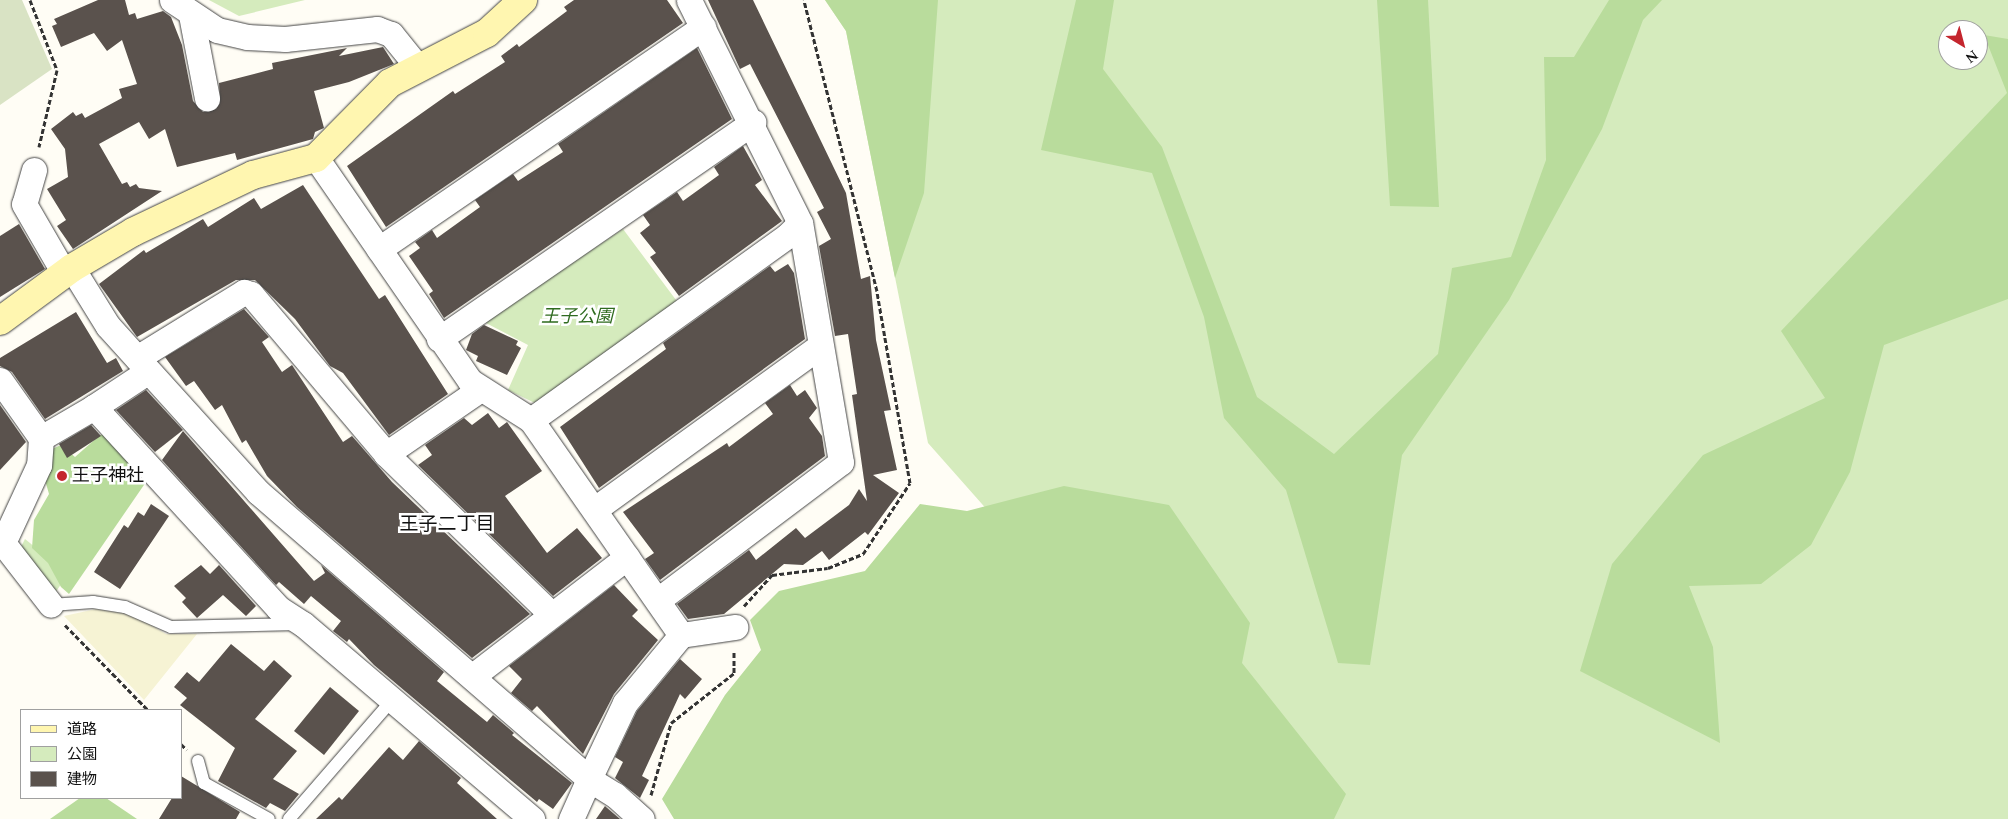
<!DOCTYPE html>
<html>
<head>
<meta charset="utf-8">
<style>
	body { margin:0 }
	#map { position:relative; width:2008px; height:819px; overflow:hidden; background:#fffdf5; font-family:Spectral,"Noto Sans JP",serif }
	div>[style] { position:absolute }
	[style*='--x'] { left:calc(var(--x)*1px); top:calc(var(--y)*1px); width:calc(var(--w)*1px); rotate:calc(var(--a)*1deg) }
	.farmland>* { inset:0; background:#f6f3d4 }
	.green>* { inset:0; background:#d5ebbd }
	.forest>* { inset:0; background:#b9dc9c }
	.cemetery>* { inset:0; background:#d9e3c4 }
	.building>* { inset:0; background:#5a524d }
	.path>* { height:3px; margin-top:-1.5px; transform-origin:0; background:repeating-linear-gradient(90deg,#333 0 5px,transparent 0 7.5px) }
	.roads { filter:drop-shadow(0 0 1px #444) drop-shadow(0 0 1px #444) }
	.lane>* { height:12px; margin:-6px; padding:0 6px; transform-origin:6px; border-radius:6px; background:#fff }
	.street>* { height:25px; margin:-12.5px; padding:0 12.5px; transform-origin:12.5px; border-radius:12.5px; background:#fff }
	.secondary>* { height:28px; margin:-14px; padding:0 14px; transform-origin:14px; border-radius:14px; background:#fff6b0 }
	.dots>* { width:14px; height:14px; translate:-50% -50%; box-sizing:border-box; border:2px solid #fff; border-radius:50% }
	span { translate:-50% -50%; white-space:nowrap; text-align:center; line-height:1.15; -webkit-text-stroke:5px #fff; paint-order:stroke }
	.park-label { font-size:18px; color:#2f6b1f; font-style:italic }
	.poi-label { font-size:18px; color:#111 }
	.left { translate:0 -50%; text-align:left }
	.neighbourhood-label { font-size:19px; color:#111 }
	.legend { position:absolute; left:20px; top:709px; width:162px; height:90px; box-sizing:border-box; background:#fff; border:1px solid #a0a0a0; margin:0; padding:6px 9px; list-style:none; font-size:15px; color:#111 }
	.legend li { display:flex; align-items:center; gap:10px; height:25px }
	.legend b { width:25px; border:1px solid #a0a0a0 }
	.north { position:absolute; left:1938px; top:20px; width:50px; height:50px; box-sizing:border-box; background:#fff; border:1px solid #a0a0a0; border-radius:50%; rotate:143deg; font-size:14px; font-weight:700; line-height:20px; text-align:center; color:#111 }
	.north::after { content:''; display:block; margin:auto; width:18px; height:22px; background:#c4262e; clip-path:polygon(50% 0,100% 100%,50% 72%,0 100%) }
</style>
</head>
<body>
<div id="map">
	<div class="farmland">
		<i style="clip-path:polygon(96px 609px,134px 615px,166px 634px,197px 634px,144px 700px,64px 616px)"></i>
	</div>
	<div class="green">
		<i style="clip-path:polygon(209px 0,305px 0,239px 16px)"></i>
		<i style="clip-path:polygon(evenodd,825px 0,2008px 0,2008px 819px,1182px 819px,1051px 582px,928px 443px,846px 31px,825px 0,1948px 30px,1978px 30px,1978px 60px,1948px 60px,1948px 30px)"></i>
		<i style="clip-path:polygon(623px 229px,679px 304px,539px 405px,508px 390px,528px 345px,484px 322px)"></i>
		<i style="clip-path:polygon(25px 539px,68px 574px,53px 596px,18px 553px)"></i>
	</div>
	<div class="forest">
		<i style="clip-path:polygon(825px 0,938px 0,924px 193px,895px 278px,846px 31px)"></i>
		<i style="clip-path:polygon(1076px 0,1114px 0,1103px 69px,1162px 147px,1257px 397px,1334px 454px,1438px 354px,1452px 268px,1511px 257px,1546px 160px,1544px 57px,1574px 57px,1609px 0,1662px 0,1643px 20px,1602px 129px,1509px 300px,1402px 455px,1370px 665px,1338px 663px,1286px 490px,1224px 418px,1204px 317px,1152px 173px,1041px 150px)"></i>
		<i style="clip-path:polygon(1377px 0,1428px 0,1439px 207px,1390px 206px)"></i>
		<i style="clip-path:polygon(1984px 35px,2008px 39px,2008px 299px,1884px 345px,1850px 472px,1811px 545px,1761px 584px,1689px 586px,1713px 647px,1720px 743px,1580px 671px,1612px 564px,1703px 455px,1825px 398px,1781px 331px,2007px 93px)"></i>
		<i style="clip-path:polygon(115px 432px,146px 482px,69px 594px,61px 587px,48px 563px,32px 548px,34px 520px,49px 494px,43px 473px,52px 449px,61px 445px,75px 457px,100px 435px)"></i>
		<i style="clip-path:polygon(1064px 486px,1169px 505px,1250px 623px,1242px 663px,1346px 794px,1334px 819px,674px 819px,662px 799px,725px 695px,761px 650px,750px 620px,779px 591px,865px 571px,920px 504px,967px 511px)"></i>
		<i style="clip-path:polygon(80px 798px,106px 798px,137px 819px,50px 819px)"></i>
	</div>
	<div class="cemetery">
		<i style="clip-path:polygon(0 0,22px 0,52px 69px,0 105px)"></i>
	</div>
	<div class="building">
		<i style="clip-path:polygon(98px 0,125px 0,129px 15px,135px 13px,137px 19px,163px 11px,171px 17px,182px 45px,193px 101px,203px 112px,216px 109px,220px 103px,219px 83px,273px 69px,272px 63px,347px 48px,339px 56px,383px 47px,394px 64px,349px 82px,314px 91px,324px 128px,315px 132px,313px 139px,237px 160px,235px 153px,177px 167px,165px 129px,149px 139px,139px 122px,99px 144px,122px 184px,127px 182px,130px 187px,136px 184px,139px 188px,162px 191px,73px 249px,57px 226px,66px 220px,47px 189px,68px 177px,65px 149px,51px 129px,73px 112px,76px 116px,82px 113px,85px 118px,122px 98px,119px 89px,137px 84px,122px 40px,107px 51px,94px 33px,61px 47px,52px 26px,57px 24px,54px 19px)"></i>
		<i style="clip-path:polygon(574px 0,667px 0,683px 23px,386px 227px,347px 166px,453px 91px,455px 94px,505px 62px,501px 56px,517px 44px,519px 47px,567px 11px,564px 7px)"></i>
		<i style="clip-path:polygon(708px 0,753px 0,846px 193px,861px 279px,870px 276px,876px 340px,891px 410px,884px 411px,897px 470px,873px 475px,899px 493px,868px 535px,865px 532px,829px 560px,822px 551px,803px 565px,784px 564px,724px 614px,688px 619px,677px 604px,749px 550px,756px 560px,796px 528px,805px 538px,849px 505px,859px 489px,867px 501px,852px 395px,857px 394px,848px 334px,835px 336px,819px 246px,831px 239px,817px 212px,824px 208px,750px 64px,740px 69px)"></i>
		<i style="clip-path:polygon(697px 48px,732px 119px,444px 318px,429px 294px,433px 291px,409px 256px,420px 248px,415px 242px,432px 230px,437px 238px,480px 207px,475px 200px,513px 174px,518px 181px,563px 152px,558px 144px)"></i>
		<i style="clip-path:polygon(743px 146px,762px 180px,755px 185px,782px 221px,679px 296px,650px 257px,656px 253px,640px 233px,650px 225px,643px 215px,677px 192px,683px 201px,719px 175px,714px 167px)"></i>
		<i style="clip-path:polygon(303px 185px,379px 299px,385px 295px,448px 394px,389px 435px,343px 373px,330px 366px,295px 319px,255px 280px,236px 280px,137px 337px,99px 284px,144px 250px,146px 253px,203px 219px,208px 227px,254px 198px,261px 209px)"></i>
		<i style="clip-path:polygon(19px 224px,45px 269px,0 297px,0 236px)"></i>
		<i style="clip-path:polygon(788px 264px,794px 273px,805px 339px,599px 488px,560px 427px,666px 349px,663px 343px,770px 266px,775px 272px)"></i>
		<i style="clip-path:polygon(244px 309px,269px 337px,262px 342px,282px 372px,292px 365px,343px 442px,352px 436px,392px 482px,530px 614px,472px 658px,297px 507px,267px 476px,246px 440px,242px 443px,222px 405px,215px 410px,194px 381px,186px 386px,165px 357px)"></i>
		<i style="clip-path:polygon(76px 312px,107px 363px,116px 358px,123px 371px,45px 419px,12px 372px,0 366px,0 358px)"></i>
		<i style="clip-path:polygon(484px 325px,518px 341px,516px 345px,521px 348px,507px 375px,476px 361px,478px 356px,466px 350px,472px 334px)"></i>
		<i style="clip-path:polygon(790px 385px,797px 396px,805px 390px,817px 408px,809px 418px,822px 436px,825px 456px,660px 580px,645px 559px,654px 553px,623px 512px,727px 443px,729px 447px,773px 414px,765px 403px)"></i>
		<i style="clip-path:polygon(146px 390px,183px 430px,155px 452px,116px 410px)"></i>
		<i style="clip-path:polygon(0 405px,26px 442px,0 470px)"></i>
		<i style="clip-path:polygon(488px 413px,499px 428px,507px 422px,542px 471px,505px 496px,547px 553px,577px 528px,602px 558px,553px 596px,418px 465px,432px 455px,425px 445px,464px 418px,472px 425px)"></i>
		<i style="clip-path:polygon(91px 425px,101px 436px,67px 458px,59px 444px)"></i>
		<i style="clip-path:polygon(183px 431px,314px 581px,325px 573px,321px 565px,444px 672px,437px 681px,487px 722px,493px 715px,514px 733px,512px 735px,572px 783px,553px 809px,539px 799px,537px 802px,374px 665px,349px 639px,347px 642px,333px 631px,341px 621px,311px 596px,304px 604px,279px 582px,276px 585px,162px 460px)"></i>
		<i style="clip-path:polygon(151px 504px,169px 516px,120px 589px,94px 572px,124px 525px,128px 528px,138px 512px,144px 516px)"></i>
		<i style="clip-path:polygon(201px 565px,210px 574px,219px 565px,256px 606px,246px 616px,223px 595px,197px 618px,182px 602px,186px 598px,174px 586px)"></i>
		<i style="clip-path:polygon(614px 585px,638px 610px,632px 616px,658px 640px,614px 694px,583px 754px,537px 706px,532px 711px,511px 693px,522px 679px,509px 666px)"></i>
		<i style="clip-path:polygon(231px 644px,264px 671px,274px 660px,292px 676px,255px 719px,297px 751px,273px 779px,299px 794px,285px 811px,270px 803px,266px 808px,218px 781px,235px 748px,180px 705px,187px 698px,174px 687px,187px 672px,199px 682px)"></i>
		<i style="clip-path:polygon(680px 659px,702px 679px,685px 699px,680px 694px,642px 776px,649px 780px,640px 798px,615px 778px,623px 762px,615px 757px,637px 711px)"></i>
		<i style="clip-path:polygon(330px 687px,359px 711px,324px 755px,294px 731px)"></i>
		<i style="clip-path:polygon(419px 741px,461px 778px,457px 783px,497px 819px,316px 819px,339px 797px,342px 800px,389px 747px,403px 760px)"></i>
		<i style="clip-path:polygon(181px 776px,240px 812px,236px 819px,159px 819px,172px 798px,181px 798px)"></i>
		<i style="clip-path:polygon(605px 806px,606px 807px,620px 819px,596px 819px)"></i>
	</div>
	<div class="path">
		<i style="--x:30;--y:0;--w:75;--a:68.9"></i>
		<i style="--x:57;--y:70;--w:79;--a:103.2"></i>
		<i style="--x:744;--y:606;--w:42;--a:-47.9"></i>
		<i style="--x:772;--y:575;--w:56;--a:-7.1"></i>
		<i style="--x:828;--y:568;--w:38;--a:-22"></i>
		<i style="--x:863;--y:554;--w:85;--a:-56.5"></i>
		<i style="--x:910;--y:483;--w:195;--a:-99.8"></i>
		<i style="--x:877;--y:291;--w:300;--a:-104.1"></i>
		<i style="--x:65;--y:625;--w:119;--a:45.7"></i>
		<i style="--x:181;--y:744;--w:8;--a:45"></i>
		<i style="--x:651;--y:795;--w:75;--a:-74.5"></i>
		<i style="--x:671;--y:723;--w:80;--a:-38.4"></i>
		<i style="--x:734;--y:673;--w:22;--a:-90"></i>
	</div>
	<div class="roads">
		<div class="lane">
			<i style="--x:51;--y:605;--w:42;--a:-4.1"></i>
			<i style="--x:93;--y:602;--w:32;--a:9"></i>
			<i style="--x:125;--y:607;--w:50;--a:23.5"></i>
			<i style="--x:171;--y:627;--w:127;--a:-1.4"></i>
			<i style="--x:198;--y:761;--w:23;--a:75"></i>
			<i style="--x:204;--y:783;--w:74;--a:29"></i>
			<i style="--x:289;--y:819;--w:157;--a:-49.1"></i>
		</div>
		<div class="street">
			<i style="--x:172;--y:0;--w:54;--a:33.7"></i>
			<i style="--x:217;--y:30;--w:31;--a:13"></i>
			<i style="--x:247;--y:37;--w:38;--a:3"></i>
			<i style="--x:285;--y:39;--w:93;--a:-6.2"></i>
			<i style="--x:377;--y:29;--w:15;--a:20"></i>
			<i style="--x:391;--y:34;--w:41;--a:50.9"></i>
			<i style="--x:191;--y:15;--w:85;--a:79.1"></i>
			<i style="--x:34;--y:170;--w:35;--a:106"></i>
			<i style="--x:24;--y:204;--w:80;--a:59.9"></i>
			<i style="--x:379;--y:249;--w:393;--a:-34.4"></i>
			<i style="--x:72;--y:268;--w:68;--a:58.2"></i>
			<i style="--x:108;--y:326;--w:224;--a:47.9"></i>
			<i style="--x:258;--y:492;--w:438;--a:40.9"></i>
			<i style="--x:589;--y:779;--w:84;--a:-64.7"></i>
			<i style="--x:625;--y:703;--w:88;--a:-50.5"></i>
			<i style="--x:681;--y:635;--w:262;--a:-124.9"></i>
			<i style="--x:531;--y:420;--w:72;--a:-147.4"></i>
			<i style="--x:470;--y:381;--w:271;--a:-124.6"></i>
			<i style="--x:439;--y:339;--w:382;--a:-34.6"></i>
			<i style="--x:137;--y:358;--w:126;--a:-31.7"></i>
			<i style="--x:244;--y:292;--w:7;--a:16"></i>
			<i style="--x:251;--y:294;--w:209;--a:49.8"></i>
			<i style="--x:386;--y:454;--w:230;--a:44.1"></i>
			<i style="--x:147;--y:372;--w:64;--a:146.6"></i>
			<i style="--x:94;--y:407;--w:273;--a:47.5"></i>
			<i style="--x:278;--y:608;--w:30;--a:33"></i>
			<i style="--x:303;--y:624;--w:301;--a:40.4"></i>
			<i style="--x:0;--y:380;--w:71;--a:54.7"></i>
			<i style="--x:41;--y:438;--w:61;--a:-30.3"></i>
			<i style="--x:531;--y:420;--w:315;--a:-35.7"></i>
			<i style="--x:787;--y:236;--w:18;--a:-45"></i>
			<i style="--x:41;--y:438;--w:27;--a:94"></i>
			<i style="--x:39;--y:465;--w:86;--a:114.8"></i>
			<i style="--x:3;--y:543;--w:78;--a:52.3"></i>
			<i style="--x:386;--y:454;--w:113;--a:-34.5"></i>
			<i style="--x:595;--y:509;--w:278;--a:-35.9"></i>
			<i style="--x:658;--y:600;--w:229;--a:-37"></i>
			<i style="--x:841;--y:462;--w:242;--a:-99.7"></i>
			<i style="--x:800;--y:223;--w:249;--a:-116.5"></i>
			<i style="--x:681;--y:635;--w:55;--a:-8.4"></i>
			<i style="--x:474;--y:675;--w:193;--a:-37.6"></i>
			<i style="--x:571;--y:819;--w:44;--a:-65.8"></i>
			<i style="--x:589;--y:779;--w:31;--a:32"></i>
			<i style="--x:615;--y:795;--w:36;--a:42"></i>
		</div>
		<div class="secondary">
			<i style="--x:0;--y:321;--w:89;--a:-36.4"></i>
			<i style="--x:72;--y:268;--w:71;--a:-30.5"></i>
			<i style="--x:133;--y:232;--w:133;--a:-25.4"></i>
			<i style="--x:253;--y:175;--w:65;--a:-15.1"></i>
			<i style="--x:316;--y:158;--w:105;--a:-45.4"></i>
			<i style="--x:390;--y:83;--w:109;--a:-27.3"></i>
			<i style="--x:487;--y:33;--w:49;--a:-42.5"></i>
		</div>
	</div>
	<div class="dots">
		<i style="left:62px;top:476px;background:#c4262e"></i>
	</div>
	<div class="park-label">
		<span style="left:577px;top:317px">王子公園</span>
	</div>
	<div class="poi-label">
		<span class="left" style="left:72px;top:476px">王子神社</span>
	</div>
	<div class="neighbourhood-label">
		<span style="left:447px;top:525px">王子二丁目</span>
	</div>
	<ul class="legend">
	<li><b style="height:6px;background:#fff6b0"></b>道路</li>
	<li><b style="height:14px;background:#d5ebbd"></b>公園</li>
	<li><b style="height:14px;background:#5a524d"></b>建物</li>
	</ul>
	<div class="north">N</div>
</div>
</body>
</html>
